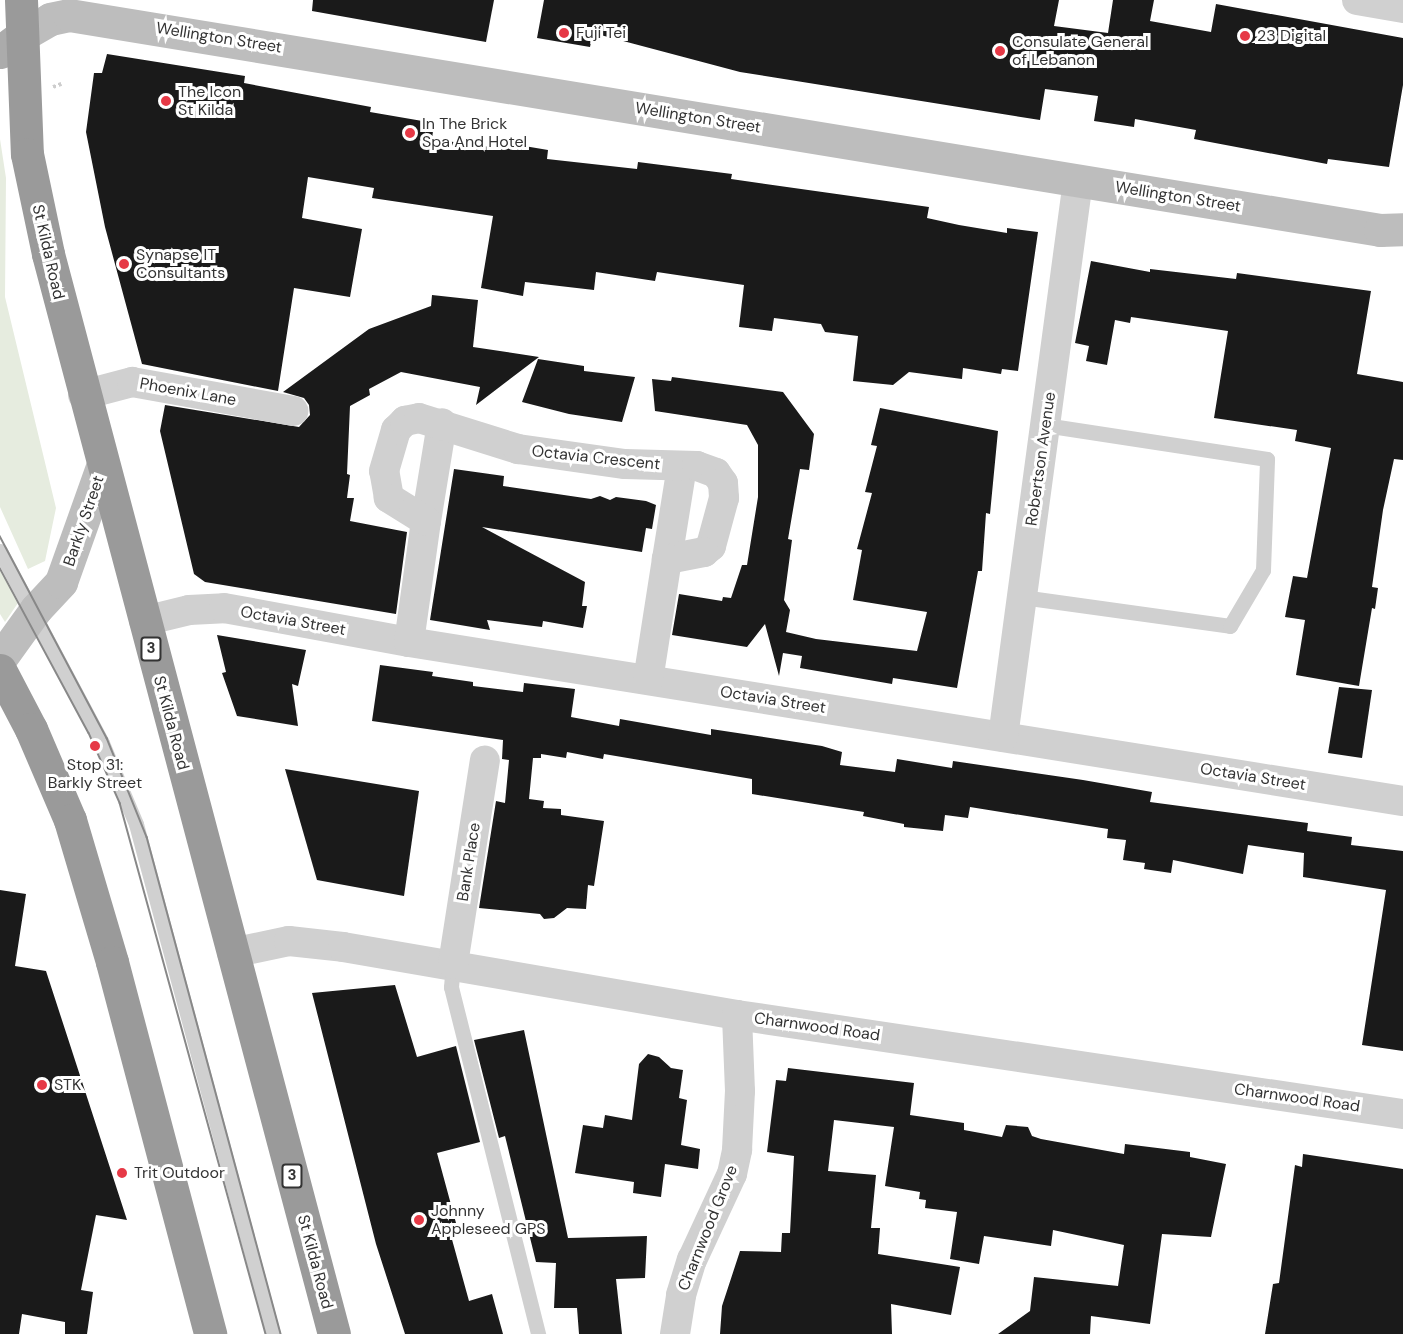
<!DOCTYPE html>
<html>
<head>
<meta charset="utf-8">
<style>
	body { margin:0 }
	#map { position:relative; width:1403px; height:1334px; overflow:hidden; background:#fff; font-family:"DM Sans",sans-serif }
	div>[style] { position:absolute }
	[style*='--x'] { left:calc(var(--x)*1px); top:calc(var(--y)*1px); width:calc(var(--w)*1px); rotate:calc(var(--a)*1deg) }
	.green>* { inset:0; background:#e6ecdf }
	.building>* { inset:0; background:#1a1a1a }
	.path>* { height:4px; margin-top:-2px; transform-origin:0; background:repeating-linear-gradient(90deg,#cdcdcd 0 3px,transparent 0 6px) }
	.lane>* { height:15px; margin:-7.5px; padding:0 7.5px; transform-origin:7.5px; border-radius:7.5px; background:#d0d0d0 }
	.street>* { height:30px; margin:-15px; padding:0 15px; transform-origin:15px; border-radius:15px; background:#d0d0d0 }
	.secondary>* { height:33px; margin:-16.5px; padding:0 16.5px; transform-origin:16.5px; border-radius:16.5px; background:#bdbdbd }
	.primary>* { height:33px; margin:-16.5px; padding:0 16.5px; transform-origin:16.5px; border-radius:16.5px; background:#ababab }
	.highway>* { height:33px; margin:-16.5px; padding:0 16.5px; transform-origin:16.5px; border-radius:16.5px; background:#9a9a9a }
	.tram>* { height:1.5px; margin:-0.75px; padding:0 0.75px; transform-origin:0.75px; border-radius:0.75px; background:#888 }
	.dots>* { width:16px; height:16px; translate:-50% -50%; box-sizing:border-box; border:3px solid #fff; border-radius:50% }
	span { translate:-50% -50%; white-space:nowrap; text-align:center; line-height:1.15; -webkit-text-stroke:6px #fff; paint-order:stroke }
	.shield-label span { padding:2px 4px; background:#fff; border:2px solid; border-radius:4px; -webkit-text-stroke-width:0 }
	.shield-label { font-size:15px; color:#333; font-weight:700 }
	.poi-label { font-size:16px; color:#333 }
	.left { translate:0 -50%; text-align:left }
	.street-label { font-size:16px; color:#333 }
</style>
</head>
<body>
<div id="map">
	<div class="green">
		<i style="clip-path:polygon(0 139px,6px 178px,5px 297px,56px 508px,45px 561px,28px 569px,0 507px)"></i>
		<i style="clip-path:polygon(0 568px,18px 603px,5px 622px,0 614px)"></i>
	</div>
	<div class="building">
		<i style="clip-path:polygon(313px 0,494px 0,486px 42px,312px 11px)"></i>
		<i style="clip-path:polygon(544px 0,1059px 0,1054px 26px,1108px 33px,1113px 0,1154px 0,1150px 21px,1211px 32px,1216px 4px,1403px 38px,1403px 85px,1389px 167px,1328px 159px,1327px 164px,1194px 139px,1196px 130px,1135px 119px,1134px 127px,1094px 121px,1098px 96px,1045px 89px,1040px 120px,740px 72px,593px 33px,590px 47px,537px 38px)"></i>
		<i style="clip-path:polygon(107px 54px,245px 76px,244px 83px,371px 107px,370px 112px,434px 123px,432px 139px,505px 149px,506px 143px,548px 150px,547px 159px,637px 169px,638px 162px,732px 174px,731px 179px,929px 207px,927px 218px,959px 225px,1007px 233px,1007px 228px,1038px 232px,1018px 371px,1002px 369px,1001px 374px,963px 368px,962px 379px,909px 372px,893px 385px,853px 381px,858px 336px,825px 332px,821px 324px,774px 318px,772px 331px,739px 327px,744px 285px,657px 272px,655px 281px,596px 272px,594px 290px,525px 282px,523px 296px,481px 288px,493px 216px,372px 198px,374px 188px,308px 177px,302px 218px,362px 229px,350px 297px,294px 288px,278px 391px,142px 364px,105px 227px,86px 132px,94px 73px,102px 73px)"></i>
		<i style="clip-path:polygon(1091px 261px,1150px 272px,1150px 269px,1236px 279px,1237px 273px,1371px 291px,1357px 374px,1403px 382px,1403px 460px,1394px 459px,1383px 510px,1372px 587px,1378px 588px,1375px 609px,1372px 608px,1359px 686px,1296px 675px,1305px 620px,1285px 617px,1293px 576px,1307px 578px,1331px 448px,1295px 441px,1297px 430px,1214px 418px,1228px 331px,1131px 317px,1130px 323px,1115px 320px,1107px 365px,1086px 361px,1089px 346px,1075px 343px)"></i>
		<i style="clip-path:polygon(432px 295px,478px 300px,473px 347px,539px 357px,476px 405px,480px 387px,401px 372px,369px 389px,370px 395px,350px 406px,347px 474px,350px 475px,347px 498px,354px 498px,350px 521px,407px 532px,396px 614px,205px 582px,194px 574px,160px 431px,165px 405px,299px 427px,310px 415px,309px 405px,304px 398px,283px 392px,369px 329px,431px 306px)"></i>
		<i style="clip-path:polygon(538px 359px,584px 366px,584px 371px,635px 377px,622px 422px,569px 414px,522px 402px)"></i>
		<i style="clip-path:polygon(672px 377px,783px 392px,814px 434px,809px 470px,800px 469px,788px 539px,792px 540px,784px 600px,790px 610px,786px 632px,816px 639px,917px 651px,927px 612px,853px 600px,862px 550px,857px 549px,872px 493px,865px 492px,877px 446px,871px 445px,880px 408px,998px 431px,990px 514px,986px 513px,982px 571px,978px 571px,957px 688px,893px 678px,892px 684px,800px 668px,802px 656px,783px 653px,779px 676px,765px 624px,747px 647px,672px 635px,679px 594px,722px 601px,723px 597px,731px 598px,742px 565px,747px 565px,758px 497px,758px 445px,747px 425px,655px 411px,652px 379px,671px 381px)"></i>
		<i style="clip-path:polygon(454px 469px,504px 476px,503px 486px,591px 499px,600px 496px,610px 500px,616px 497px,646px 501px,656px 505px,652px 529px,646px 528px,642px 552px,482px 527px,585px 582px,582px 606px,587px 606px,583px 628px,543px 621px,542px 627px,487px 620px,490px 630px,430px 620px)"></i>
		<i style="clip-path:polygon(217px 635px,306px 650px,298px 686px,292px 684px,298px 726px,237px 716px,222px 673px,226px 672px)"></i>
		<i style="clip-path:polygon(380px 665px,433px 672px,432px 676px,473px 682px,473px 686px,523px 692px,524px 683px,575px 689px,571px 717px,619px 726px,620px 719px,711px 735px,711px 729px,822px 746px,842px 752px,840px 765px,895px 772px,897px 759px,952px 768px,953px 761px,1083px 780px,1152px 792px,1150px 802px,1308px 823px,1307px 831px,1352px 837px,1351px 845px,1403px 851px,1403px 1051px,1362px 1045px,1386px 890px,1303px 877px,1304px 853px,1248px 845px,1243px 874px,1173px 860px,1171px 873px,1144px 869px,1145px 863px,1123px 860px,1126px 840px,1107px 838px,1108px 829px,970px 807px,968px 818px,945px 815px,943px 831px,904px 827px,904px 824px,863px 816px,864px 812px,752px 794px,752px 779px,604px 754px,603px 759px,567px 752px,566px 758px,541px 754px,541px 758px,533px 758px,529px 799px,544px 801px,543px 808px,561px 809px,561px 815px,604px 821px,594px 886px,588px 885px,586px 909px,567px 908px,554px 918px,544px 919px,540px 914px,479px 908px,496px 801px,505px 803px,509px 760px,502px 759px,503px 740px,372px 721px)"></i>
		<i style="clip-path:polygon(1339px 687px,1372px 690px,1362px 758px,1328px 753px)"></i>
		<i style="clip-path:polygon(285px 769px,419px 791px,404px 896px,317px 880px)"></i>
		<i style="clip-path:polygon(0 890px,26px 894px,15px 966px,46px 971px,127px 1220px,96px 1215px,81px 1290px,93px 1292px,87px 1334px,65px 1334px,65px 1322px,22px 1314px,19px 1334px,0 1334px)"></i>
		<i style="clip-path:polygon(395px 985px,417px 1057px,456px 1046px,480px 1142px,437px 1153px,456px 1223px,448px 1225px,469px 1301px,492px 1294px,503px 1334px,405px 1334px,376px 1244px,312px 993px)"></i>
		<i style="clip-path:polygon(524px 1030px,568px 1238px,647px 1236px,645px 1278px,616px 1279px,622px 1334px,579px 1334px,577px 1308px,554px 1308px,556px 1263px,536px 1262px,505px 1136px,499px 1138px,474px 1040px)"></i>
		<i style="clip-path:polygon(648px 1054px,659px 1057px,671px 1068px,683px 1070px,679px 1098px,687px 1100px,681px 1145px,700px 1149px,698px 1169px,665px 1164px,661px 1197px,633px 1193px,634px 1182px,575px 1173px,583px 1125px,603px 1128px,605px 1115px,632px 1120px,639px 1064px)"></i>
		<i style="clip-path:polygon(788px 1068px,914px 1083px,910px 1115px,964px 1123px,964px 1130px,1002px 1137px,1006px 1125px,1028px 1127px,1032px 1136px,1041px 1139px,1124px 1154px,1125px 1144px,1190px 1152px,1190px 1157px,1226px 1164px,1211px 1237px,1162px 1234px,1150px 1324px,1091px 1316px,1090px 1334px,998px 1334px,1030px 1311px,1034px 1277px,1118px 1286px,1124px 1245px,1053px 1230px,1051px 1246px,984px 1236px,979px 1264px,950px 1259px,957px 1212px,925px 1208px,926px 1200px,919px 1199px,920px 1192px,885px 1186px,894px 1127px,834px 1120px,828px 1171px,876px 1175px,871px 1228px,880px 1228px,878px 1254px,960px 1267px,951px 1315px,891px 1304px,892px 1334px,720px 1334px,722px 1306px,740px 1251px,781px 1252px,782px 1233px,790px 1233px,794px 1156px,767px 1152px,776px 1080px,786px 1081px)"></i>
		<i style="clip-path:polygon(1303px 1154px,1403px 1169px,1403px 1334px,1265px 1334px,1273px 1284px,1279px 1283px,1295px 1165px,1302px 1167px)"></i>
	</div>
	<div class="path">
		<i style="--x:53;--y:87;--w:9;--a:-21"></i>
	</div>
	<div class="lane">
		<i style="--x:0;--y:551;--w:217;--a:62"></i>
		<i style="--x:102;--y:743;--w:88;--a:67.2"></i>
		<i style="--x:136;--y:824;--w:528;--a:74.96"></i>
		<i style="--x:1022;--y:597;--w:210;--a:7.9"></i>
		<i style="--x:1230;--y:626;--w:65;--a:-59.5"></i>
		<i style="--x:1263;--y:570;--w:111;--a:-87.9"></i>
		<i style="--x:1267;--y:459;--w:225;--a:-171.3"></i>
		<i style="--x:453;--y:964;--w:23;--a:95"></i>
		<i style="--x:451;--y:987;--w:358;--a:75.9"></i>
	</div>
	<div class="street">
		<i style="--x:1357;--y:0;--w:47;--a:9.9"></i>
		<i style="--x:83;--y:395;--w:51;--a:-14.9"></i>
		<i style="--x:132;--y:382;--w:164;--a:10.2"></i>
		<i style="--x:426;--y:521;--w:99;--a:-80.7"></i>
		<i style="--x:667;--y:559;--w:94;--a:-80.8"></i>
		<i style="--x:144;--y:621;--w:46;--a:-13.7"></i>
		<i style="--x:189;--y:610;--w:35;--a:-3"></i>
		<i style="--x:224;--y:608;--w:188;--a:10.4"></i>
		<i style="--x:409;--y:642;--w:1007;--a:9.09"></i>
		<i style="--x:409;--y:642;--w:122;--a:-82"></i>
		<i style="--x:426;--y:521;--w:44;--a:-148.1"></i>
		<i style="--x:389;--y:498;--w:27;--a:-100"></i>
		<i style="--x:384;--y:471;--w:43;--a:-73.7"></i>
		<i style="--x:396;--y:430;--w:13;--a:-45"></i>
		<i style="--x:405;--y:421;--w:14;--a:-12"></i>
		<i style="--x:419;--y:418;--w:104;--a:17.4"></i>
		<i style="--x:518;--y:449;--w:108;--a:8"></i>
		<i style="--x:625;--y:464;--w:72;--a:1.6"></i>
		<i style="--x:697;--y:466;--w:20;--a:20"></i>
		<i style="--x:716;--y:473;--w:12;--a:55"></i>
		<i style="--x:723;--y:483;--w:15;--a:86"></i>
		<i style="--x:724;--y:498;--w:50;--a:105.2"></i>
		<i style="--x:711;--y:546;--w:9;--a:139"></i>
		<i style="--x:704;--y:552;--w:38;--a:169"></i>
		<i style="--x:667;--y:559;--w:122;--a:98.9"></i>
		<i style="--x:1003;--y:737;--w:561;--a:-82.32"></i>
		<i style="--x:232;--y:953;--w:58;--a:-11.9"></i>
		<i style="--x:289;--y:941;--w:54;--a:6.3"></i>
		<i style="--x:343;--y:947;--w:400;--a:9.8"></i>
		<i style="--x:737;--y:1015;--w:673;--a:8.46"></i>
		<i style="--x:453;--y:964;--w:206;--a:-81.1"></i>
		<i style="--x:675;--y:1334;--w:39;--a:-81"></i>
		<i style="--x:681;--y:1295;--w:37;--a:-73"></i>
		<i style="--x:692;--y:1260;--w:95;--a:-65.1"></i>
		<i style="--x:732;--y:1174;--w:25;--a:-78"></i>
		<i style="--x:737;--y:1150;--w:59;--a:-87.1"></i>
		<i style="--x:740;--y:1091;--w:76;--a:-92.3"></i>
	</div>
	<div class="secondary">
		<i style="--x:21;--y:36;--w:34;--a:-30"></i>
		<i style="--x:50;--y:19;--w:19;--a:-12"></i>
		<i style="--x:69;--y:15;--w:1329;--a:9.31"></i>
		<i style="--x:1380;--y:230;--w:23;--a:-2"></i>
		<i style="--x:0;--y:659;--w:62;--a:-54.2"></i>
		<i style="--x:36;--y:609;--w:37;--a:-47"></i>
		<i style="--x:61;--y:582;--w:122;--a:-70.4"></i>
	</div>
	<div class="primary">
		<i style="--x:0;--y:52;--w:26;--a:-37"></i>
	</div>
	<div class="highway">
		<i style="--x:21;--y:0;--w:154;--a:87.8"></i>
		<i style="--x:27;--y:154;--w:102;--a:78.1"></i>
		<i style="--x:48;--y:254;--w:1117;--a:75.17"></i>
		<i style="--x:0;--y:670;--w:67;--a:62.3"></i>
		<i style="--x:31;--y:729;--w:99;--a:66.8"></i>
		<i style="--x:70;--y:820;--w:148;--a:73.5"></i>
		<i style="--x:112;--y:962;--w:385;--a:75.2"></i>
	</div>
	<div class="tram">
		<i style="--x:0;--y:536;--w:229;--a:62.1"></i>
		<i style="--x:107;--y:738;--w:107;--a:68"></i>
		<i style="--x:147;--y:837;--w:515;--a:74.91"></i>
		<i style="--x:0;--y:568;--w:187;--a:61.7"></i>
		<i style="--x:89;--y:733;--w:77;--a:66.1"></i>
		<i style="--x:120;--y:803;--w:551;--a:74.63"></i>
	</div>
	<div class="dots">
		<i style="left:564px;top:33px;background:#e63946"></i>
		<i style="left:1245px;top:36px;background:#e63946"></i>
		<i style="left:1000px;top:51px;background:#e63946"></i>
		<i style="left:166px;top:101px;background:#e63946"></i>
		<i style="left:410px;top:133px;background:#e63946"></i>
		<i style="left:124px;top:264px;background:#e63946"></i>
		<i style="left:95px;top:746px;background:#e63946"></i>
		<i style="left:42px;top:1085px;background:#e63946"></i>
		<i style="left:122px;top:1173px;background:#e63946"></i>
		<i style="left:419px;top:1220px;background:#e63946"></i>
	</div>
	<div class="shield-label">
		<span style="left:151px;top:649px">3</span>
		<span style="left:292px;top:1176px">3</span>
	</div>
	<div class="poi-label">
		<span class="left" style="left:576px;top:33px">Fuji Tei</span>
		<span class="left" style="left:1257px;top:36px">23 Digital</span>
		<span class="left" style="left:1012px;top:51px">Consulate General<br>of Lebanon</span>
		<span class="left" style="left:178px;top:101px">The Icon<br>St Kilda</span>
		<span class="left" style="left:422px;top:133px">In The Brick<br>Spa And Hotel</span>
		<span class="left" style="left:136px;top:264px">Synapse IT<br>Consultants</span>
		<span style="left:95px;top:774px">Stop 31:<br>Barkly Street</span>
		<span class="left" style="left:54px;top:1085px">STK</span>
		<span class="left" style="left:134px;top:1173px">Trit Outdoor</span>
		<span class="left" style="left:431px;top:1220px">Johnny<br>Appleseed GPS</span>
	</div>
	<div class="street-label">
		<span style="left:219px;top:38px;rotate:9deg">Wellington Street</span>
		<span style="left:698px;top:118px;rotate:9deg">Wellington Street</span>
		<span style="left:1178px;top:197px;rotate:9deg">Wellington Street</span>
		<span style="left:48px;top:252px;rotate:77deg">St Kilda Road</span>
		<span style="left:188px;top:392px;rotate:10deg">Phoenix Lane</span>
		<span style="left:596px;top:458px;rotate:6deg">Octavia Crescent</span>
		<span style="left:1041px;top:459px;rotate:-82deg">Robertson Avenue</span>
		<span style="left:84px;top:521px;rotate:-71deg">Barkly Street</span>
		<span style="left:293px;top:621px;rotate:10deg">Octavia Street</span>
		<span style="left:773px;top:700px;rotate:9deg">Octavia Street</span>
		<span style="left:171px;top:723px;rotate:75deg">St Kilda Road</span>
		<span style="left:1253px;top:777px;rotate:9deg">Octavia Street</span>
		<span style="left:469px;top:862px;rotate:-81deg">Bank Place</span>
		<span style="left:817px;top:1027px;rotate:8deg">Charnwood Road</span>
		<span style="left:1297px;top:1098px;rotate:8deg">Charnwood Road</span>
		<span style="left:708px;top:1228px;rotate:-68deg">Charnwood Grove</span>
		<span style="left:315px;top:1262px;rotate:75deg">St Kilda Road</span>
	</div>
</div>
</body>
</html>
